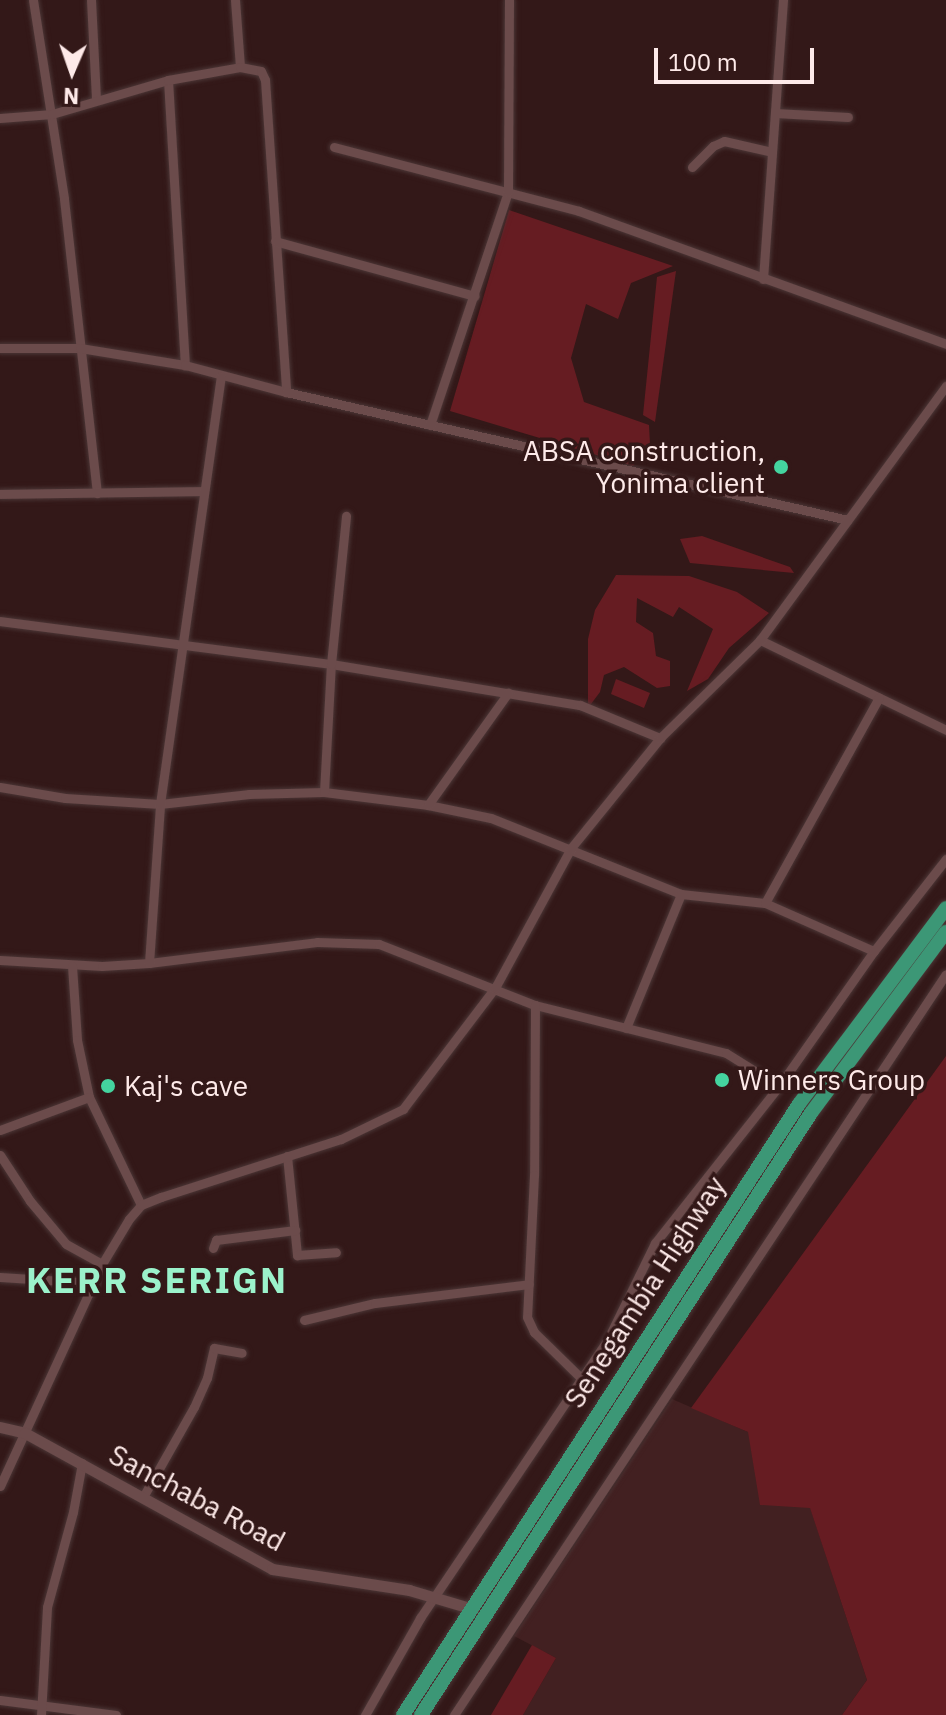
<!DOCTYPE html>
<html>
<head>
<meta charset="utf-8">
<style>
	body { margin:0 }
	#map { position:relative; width:946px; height:1715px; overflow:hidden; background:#331818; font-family:"IBM Plex Sans",sans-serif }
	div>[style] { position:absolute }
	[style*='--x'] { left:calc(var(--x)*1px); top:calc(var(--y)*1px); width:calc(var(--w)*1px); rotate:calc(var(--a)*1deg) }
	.built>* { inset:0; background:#422021 }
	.green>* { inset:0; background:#661c22 }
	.roads { filter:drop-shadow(0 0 2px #4b3636) drop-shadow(0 0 2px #4b3636) }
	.minor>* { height:9px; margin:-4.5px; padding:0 4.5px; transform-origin:4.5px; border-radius:4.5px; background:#6b4b4b }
	.tertiary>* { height:11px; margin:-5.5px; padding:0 5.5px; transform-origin:5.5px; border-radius:5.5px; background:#6b4b4b }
	.primary>* { height:14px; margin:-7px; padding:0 7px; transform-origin:7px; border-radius:7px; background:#3c9776 }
	.dots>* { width:22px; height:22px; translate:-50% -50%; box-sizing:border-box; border:4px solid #331818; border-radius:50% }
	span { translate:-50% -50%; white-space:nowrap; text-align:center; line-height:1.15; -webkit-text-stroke:7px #331818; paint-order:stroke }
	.poi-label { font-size:28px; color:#feeae9 }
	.right { translate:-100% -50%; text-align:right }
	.left { translate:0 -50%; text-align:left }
	.street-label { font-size:28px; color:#feeae9 }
	.district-label { font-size:36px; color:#9bf2cb; font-weight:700; letter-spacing:2px }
	.north { position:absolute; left:32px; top:32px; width:80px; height:80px; -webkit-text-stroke:6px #331818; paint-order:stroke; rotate:182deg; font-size:22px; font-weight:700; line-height:32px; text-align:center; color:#feeae9 }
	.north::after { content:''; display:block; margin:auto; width:28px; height:36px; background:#feeae9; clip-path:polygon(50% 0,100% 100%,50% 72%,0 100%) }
	.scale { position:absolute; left:654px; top:48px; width:160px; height:36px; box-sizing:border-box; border:4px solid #feeae9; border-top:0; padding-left:10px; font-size:24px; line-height:28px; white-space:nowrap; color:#feeae9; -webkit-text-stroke:6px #331818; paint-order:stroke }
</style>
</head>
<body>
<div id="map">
	<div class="built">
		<i style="clip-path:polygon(672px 1399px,748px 1432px,810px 1507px,867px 1680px,842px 1715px,523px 1715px,556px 1658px,514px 1636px)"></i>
	</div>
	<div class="green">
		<i style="clip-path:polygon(509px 210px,673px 266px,631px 283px,618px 319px,586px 304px,571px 358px,584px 402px,649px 425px,650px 444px,633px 466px,450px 411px)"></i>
		<i style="clip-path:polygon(676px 271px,655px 422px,643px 415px,657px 277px)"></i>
		<i style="clip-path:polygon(702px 536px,790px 567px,794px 573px,690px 563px,680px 539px)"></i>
		<i style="clip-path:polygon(616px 575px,689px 576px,737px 592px,769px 613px,729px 648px,708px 679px,687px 691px,713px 629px,679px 607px,673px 617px,637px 598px,636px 622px,653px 633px,656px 656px,670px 661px,670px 686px,657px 688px,624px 667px,604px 675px,600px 692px,588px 708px,588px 639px,595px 610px)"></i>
		<i style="clip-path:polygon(616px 679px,650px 693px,644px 708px,611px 694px)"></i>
		<i style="clip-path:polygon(946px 1056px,946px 1715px,842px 1715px,867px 1680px,810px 1508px,760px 1505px,748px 1432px,691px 1408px)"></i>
		<i style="clip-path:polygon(532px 1645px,556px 1658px,523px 1715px,491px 1715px)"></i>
	</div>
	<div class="roads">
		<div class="minor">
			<i style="--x:33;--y:0;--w:201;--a:81.1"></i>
			<i style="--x:64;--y:199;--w:296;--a:83.6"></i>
			<i style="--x:91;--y:0;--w:98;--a:87.1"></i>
			<i style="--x:235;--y:0;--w:67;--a:85.7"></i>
			<i style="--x:168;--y:80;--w:286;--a:86.6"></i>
			<i style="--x:775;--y:113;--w:73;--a:3.1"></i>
			<i style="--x:0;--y:118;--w:52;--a:-4.4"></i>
			<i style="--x:52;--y:114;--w:121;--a:-16.3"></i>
			<i style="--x:168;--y:80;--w:73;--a:-10.2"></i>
			<i style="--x:240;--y:67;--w:21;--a:11"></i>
			<i style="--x:261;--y:71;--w:10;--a:66"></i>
			<i style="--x:265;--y:80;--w:313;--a:86.1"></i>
			<i style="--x:334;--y:147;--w:253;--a:14.6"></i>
			<i style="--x:579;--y:211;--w:390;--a:19.9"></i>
			<i style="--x:692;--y:167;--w:30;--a:-45"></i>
			<i style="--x:713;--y:146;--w:12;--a:-24"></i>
			<i style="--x:724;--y:141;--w:49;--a:12.9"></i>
			<i style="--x:275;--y:241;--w:207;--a:15.4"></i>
			<i style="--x:763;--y:279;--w:280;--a:-85.9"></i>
			<i style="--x:0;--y:348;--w:80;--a:0"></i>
			<i style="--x:80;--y:348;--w:106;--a:9.2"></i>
			<i style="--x:185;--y:365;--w:105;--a:15"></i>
			<i style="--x:286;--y:392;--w:576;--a:12.83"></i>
			<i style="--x:430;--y:425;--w:246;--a:-71.5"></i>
			<i style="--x:508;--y:192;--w:192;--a:-89.7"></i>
			<i style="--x:0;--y:494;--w:204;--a:-0.8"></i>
			<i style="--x:0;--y:621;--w:334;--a:7.4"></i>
			<i style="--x:331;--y:664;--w:252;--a:9.4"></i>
			<i style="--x:580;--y:705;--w:87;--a:22.4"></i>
			<i style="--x:760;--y:640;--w:207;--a:25.8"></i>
			<i style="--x:0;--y:787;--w:66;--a:9.6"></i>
			<i style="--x:65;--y:798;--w:95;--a:3.6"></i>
			<i style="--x:160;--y:804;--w:90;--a:-6.4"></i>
			<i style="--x:249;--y:794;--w:75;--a:-1.5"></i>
			<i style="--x:324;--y:792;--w:105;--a:7.1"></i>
			<i style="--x:428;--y:805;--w:64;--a:11.7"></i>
			<i style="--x:491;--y:818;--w:205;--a:21.8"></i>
			<i style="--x:681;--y:894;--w:84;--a:6.1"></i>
			<i style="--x:765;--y:903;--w:119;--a:23.8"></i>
			<i style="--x:324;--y:792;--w:128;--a:-86.9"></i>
			<i style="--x:331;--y:664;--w:149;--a:-84.2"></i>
			<i style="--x:428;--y:805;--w:138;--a:-54.5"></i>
			<i style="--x:765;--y:903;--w:235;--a:-61"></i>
			<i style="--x:0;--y:960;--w:102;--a:3.4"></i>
			<i style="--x:102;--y:966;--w:47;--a:-3.7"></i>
			<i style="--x:149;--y:963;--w:169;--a:-7.1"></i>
			<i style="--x:317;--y:942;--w:62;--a:1.8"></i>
			<i style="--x:379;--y:944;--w:168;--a:21.4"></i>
			<i style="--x:535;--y:1005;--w:197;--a:14.1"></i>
			<i style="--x:726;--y:1053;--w:62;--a:31.9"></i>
			<i style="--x:149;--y:963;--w:159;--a:-86"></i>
			<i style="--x:160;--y:804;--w:432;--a:-81.9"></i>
			<i style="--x:72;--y:966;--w:74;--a:86.1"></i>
			<i style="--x:77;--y:1040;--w:58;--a:78.1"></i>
			<i style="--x:89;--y:1097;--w:120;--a:64.3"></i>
			<i style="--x:535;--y:1005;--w:170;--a:90.3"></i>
			<i style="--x:534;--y:1175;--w:142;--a:92.8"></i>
			<i style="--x:527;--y:1317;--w:17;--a:65"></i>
			<i style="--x:534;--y:1332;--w:63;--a:44.4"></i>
			<i style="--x:626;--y:1028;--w:145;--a:-67.7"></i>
			<i style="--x:0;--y:1130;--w:95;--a:-20.3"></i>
			<i style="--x:0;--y:1155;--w:55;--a:56.9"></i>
			<i style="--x:30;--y:1201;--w:56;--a:50.1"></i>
			<i style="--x:66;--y:1244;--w:41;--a:29.1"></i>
			<i style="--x:287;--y:1156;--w:100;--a:84.2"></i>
			<i style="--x:297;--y:1255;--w:39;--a:-4"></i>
			<i style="--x:213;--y:1248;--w:9;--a:-69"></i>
			<i style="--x:216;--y:1240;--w:80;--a:-7.2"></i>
			<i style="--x:0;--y:1277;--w:94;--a:3.7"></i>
			<i style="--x:304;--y:1320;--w:73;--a:-13.5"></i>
			<i style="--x:375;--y:1303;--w:155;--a:-7"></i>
			<i style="--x:0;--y:1486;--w:244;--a:-65.3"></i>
			<i style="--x:102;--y:1264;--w:52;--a:-59"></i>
			<i style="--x:129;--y:1219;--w:18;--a:-49"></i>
			<i style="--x:141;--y:1205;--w:22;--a:-22"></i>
			<i style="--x:161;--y:1197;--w:189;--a:-17.9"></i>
			<i style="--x:341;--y:1139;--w:69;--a:-25.8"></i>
			<i style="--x:403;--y:1109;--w:152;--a:-52.8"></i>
			<i style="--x:495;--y:988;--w:159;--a:-61.5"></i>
			<i style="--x:571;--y:848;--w:141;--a:-51"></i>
			<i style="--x:660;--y:738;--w:140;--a:-44.4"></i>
			<i style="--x:760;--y:640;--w:315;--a:-53.8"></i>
			<i style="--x:143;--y:1497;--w:103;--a:-60.5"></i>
			<i style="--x:194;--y:1407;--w:32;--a:-66"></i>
			<i style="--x:207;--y:1378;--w:31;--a:-77"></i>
			<i style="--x:214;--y:1348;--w:28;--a:10"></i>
			<i style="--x:0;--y:1700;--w:117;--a:7.4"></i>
			<i style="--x:41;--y:1715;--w:108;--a:-86.8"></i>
			<i style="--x:47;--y:1607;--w:98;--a:-74.7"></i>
			<i style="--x:73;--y:1512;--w:50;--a:-79.6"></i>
			<i style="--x:365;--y:1715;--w:112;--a:-60.4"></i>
			<i style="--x:420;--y:1618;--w:334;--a:-56"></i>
			<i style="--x:607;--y:1341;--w:109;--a:-63.9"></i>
			<i style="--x:655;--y:1243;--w:200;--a:-51.7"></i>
			<i style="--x:779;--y:1086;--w:165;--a:-54.9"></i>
			<i style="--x:874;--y:951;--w:117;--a:-52"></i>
			<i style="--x:454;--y:1715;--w:889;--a:-56.42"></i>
		</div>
		<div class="tertiary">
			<i style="--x:0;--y:1427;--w:26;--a:13"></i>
			<i style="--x:25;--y:1433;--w:282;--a:28.8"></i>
			<i style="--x:272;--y:1569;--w:139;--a:8.7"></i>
			<i style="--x:409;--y:1590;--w:67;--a:16.5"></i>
		</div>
		<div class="primary">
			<i style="--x:403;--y:1715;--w:728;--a:-57.05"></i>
			<i style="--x:799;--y:1104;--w:245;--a:-53.1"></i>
			<i style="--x:421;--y:1715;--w:717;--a:-57.06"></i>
			<i style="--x:811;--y:1113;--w:226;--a:-53.3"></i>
		</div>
	</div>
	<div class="dots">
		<i style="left:781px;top:467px;background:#44d49f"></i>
		<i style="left:722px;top:1080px;background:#44d49f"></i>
		<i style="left:108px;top:1086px;background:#44d49f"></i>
	</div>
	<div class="poi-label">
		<span class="right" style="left:765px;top:467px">ABSA construction,<br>Yonima client</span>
		<span class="left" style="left:738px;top:1080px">Winners Group</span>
		<span class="left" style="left:124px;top:1086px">Kaj's cave</span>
	</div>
	<div class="street-label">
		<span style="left:645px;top:1292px;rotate:-57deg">Senegambia Highway</span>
		<span style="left:197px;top:1498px;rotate:28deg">Sanchaba Road</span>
	</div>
	<div class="district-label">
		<span style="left:157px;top:1280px">KERR SERIGN</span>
	</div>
	<div class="north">N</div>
	<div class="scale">100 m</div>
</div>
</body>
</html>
